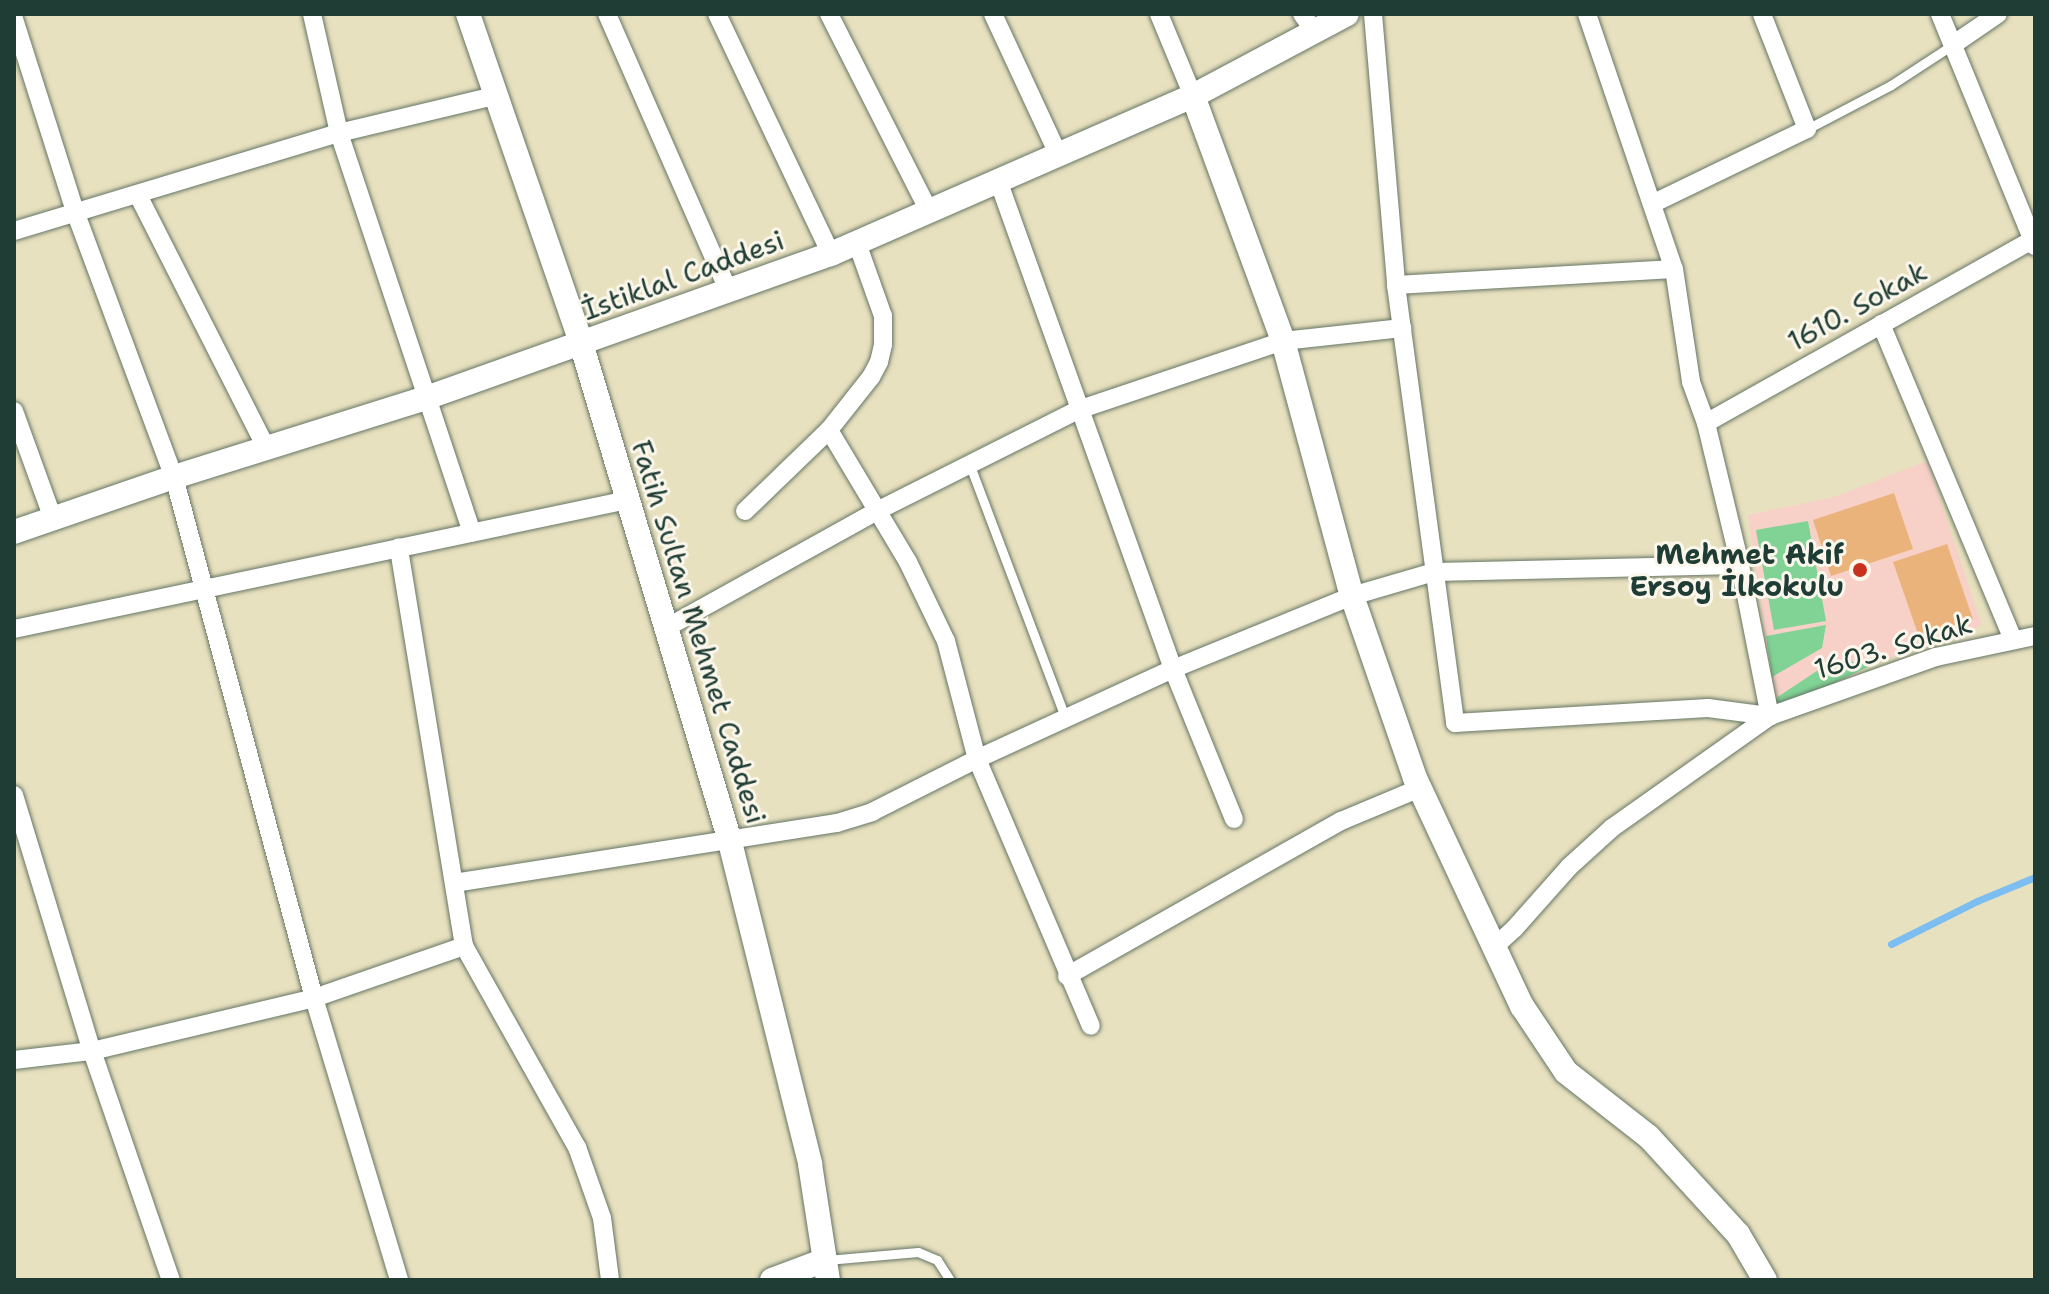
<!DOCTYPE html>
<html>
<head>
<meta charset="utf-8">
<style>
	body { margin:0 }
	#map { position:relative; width:2049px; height:1294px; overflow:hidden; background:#e8e1bf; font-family:"Shantell Sans",sans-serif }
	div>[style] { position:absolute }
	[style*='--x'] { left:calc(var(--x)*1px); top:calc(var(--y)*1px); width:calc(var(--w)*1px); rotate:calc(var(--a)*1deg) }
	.built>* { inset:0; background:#f7d1c7 }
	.green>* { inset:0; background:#80d395 }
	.stream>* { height:7px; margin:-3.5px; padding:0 3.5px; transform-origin:3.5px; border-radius:3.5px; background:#7cbef1 }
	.building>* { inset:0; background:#ebb37c }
	.roads { filter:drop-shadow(0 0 2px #657665) drop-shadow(0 0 2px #657665) }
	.service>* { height:9px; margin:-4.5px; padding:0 4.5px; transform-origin:4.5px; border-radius:4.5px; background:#fff }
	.minor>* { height:18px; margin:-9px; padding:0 9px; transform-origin:9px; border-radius:9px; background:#fff }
	.tertiary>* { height:24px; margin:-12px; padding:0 12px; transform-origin:12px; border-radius:12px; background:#fff }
	.dots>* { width:22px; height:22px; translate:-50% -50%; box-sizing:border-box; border:4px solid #fbf7ec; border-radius:50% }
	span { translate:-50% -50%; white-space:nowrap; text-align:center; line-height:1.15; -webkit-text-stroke:6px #fbf7ec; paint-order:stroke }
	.street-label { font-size:28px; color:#1f3d34 }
	.poi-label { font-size:28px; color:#1f3d34; font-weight:700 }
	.right { translate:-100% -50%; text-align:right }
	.frame { position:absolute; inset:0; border:16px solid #1f3d34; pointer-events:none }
</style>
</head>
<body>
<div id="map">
	<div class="built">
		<i style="clip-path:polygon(1927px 461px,1982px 625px,1872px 665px,1776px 711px,1748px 515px,1834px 497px)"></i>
	</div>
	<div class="green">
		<i style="clip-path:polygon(1808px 521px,1826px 621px,1774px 630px,1756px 530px)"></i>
		<i style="clip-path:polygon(1826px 625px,1822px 648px,1772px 677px,1766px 636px)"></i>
		<i style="clip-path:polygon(1835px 659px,1872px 665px,1776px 711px,1776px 698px)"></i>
	</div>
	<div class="stream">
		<i style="--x:1891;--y:944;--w:96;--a:-26.6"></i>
		<i style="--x:1977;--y:901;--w:63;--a:-22.5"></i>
	</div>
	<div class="building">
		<i style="clip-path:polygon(1894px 493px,1913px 549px,1831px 576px,1813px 520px)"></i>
		<i style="clip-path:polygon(1947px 544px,1973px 619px,1919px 637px,1893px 562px)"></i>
	</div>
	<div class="roads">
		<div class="service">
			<i style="--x:1807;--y:129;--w:95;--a:-27.6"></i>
			<i style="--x:1891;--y:85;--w:75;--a:-33.1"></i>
			<i style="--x:969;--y:463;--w:272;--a:69.3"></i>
			<i style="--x:827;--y:1260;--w:91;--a:-5"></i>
			<i style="--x:918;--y:1252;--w:21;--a:23"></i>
			<i style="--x:937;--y:1260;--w:24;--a:57"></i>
		</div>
		<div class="minor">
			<i style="--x:312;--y:14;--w:122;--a:77.2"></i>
			<i style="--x:339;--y:133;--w:421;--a:71.6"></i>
			<i style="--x:607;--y:14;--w:304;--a:66.3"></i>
			<i style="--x:717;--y:14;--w:266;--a:64.6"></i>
			<i style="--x:829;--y:14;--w:221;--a:63.1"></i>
			<i style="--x:993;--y:14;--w:157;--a:65.1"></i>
			<i style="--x:1159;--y:14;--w:89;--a:67.5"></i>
			<i style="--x:1302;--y:14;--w:22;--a:54"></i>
			<i style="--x:1373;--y:14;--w:272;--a:85.1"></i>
			<i style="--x:1396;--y:285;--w:442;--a:82.3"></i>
			<i style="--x:1455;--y:723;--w:253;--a:-3.4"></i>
			<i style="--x:1708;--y:708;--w:63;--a:7.4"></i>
			<i style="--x:1587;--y:14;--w:269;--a:71.2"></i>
			<i style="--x:1674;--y:269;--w:114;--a:81.4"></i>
			<i style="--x:1691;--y:382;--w:44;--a:69.9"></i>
			<i style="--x:1706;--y:423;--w:146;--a:76.5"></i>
			<i style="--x:1740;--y:565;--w:154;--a:78.8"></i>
			<i style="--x:1940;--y:14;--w:251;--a:67.7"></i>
			<i style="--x:14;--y:19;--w:205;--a:72.4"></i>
			<i style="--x:76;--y:214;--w:281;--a:69.6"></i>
			<i style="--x:174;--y:477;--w:539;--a:74.96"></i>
			<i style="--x:314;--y:998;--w:159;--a:-19.1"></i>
			<i style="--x:464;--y:946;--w:404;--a:-99.3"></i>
			<i style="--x:1954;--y:44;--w:53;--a:-34.3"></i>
			<i style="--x:999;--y:183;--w:516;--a:70.3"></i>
			<i style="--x:1173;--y:669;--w:162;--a:67.9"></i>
			<i style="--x:138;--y:195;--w:283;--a:63.1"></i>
			<i style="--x:1652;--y:204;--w:172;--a:-25.8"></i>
			<i style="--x:1807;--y:129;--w:123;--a:-111.4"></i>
			<i style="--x:14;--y:231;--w:339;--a:-16.8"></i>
			<i style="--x:339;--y:133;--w:159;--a:-13.4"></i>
			<i style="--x:1396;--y:285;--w:278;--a:-3.3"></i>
			<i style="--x:1881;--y:324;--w:342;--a:67.3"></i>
			<i style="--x:14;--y:411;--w:115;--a:70.1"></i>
			<i style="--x:1706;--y:423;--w:377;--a:-29.3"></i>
			<i style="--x:829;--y:430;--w:154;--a:59.1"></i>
			<i style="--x:908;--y:562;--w:88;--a:64.3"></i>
			<i style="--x:946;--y:641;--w:122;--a:75.3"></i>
			<i style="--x:977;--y:759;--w:290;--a:66.9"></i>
			<i style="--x:745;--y:511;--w:117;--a:-44"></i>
			<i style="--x:829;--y:430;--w:68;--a:-51.6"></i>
			<i style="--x:871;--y:377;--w:17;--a:-62"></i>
			<i style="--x:879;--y:362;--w:18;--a:-77"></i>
			<i style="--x:883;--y:344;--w:28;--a:-90"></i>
			<i style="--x:883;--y:316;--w:77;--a:-109.6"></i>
			<i style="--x:666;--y:628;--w:241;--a:-29"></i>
			<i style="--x:877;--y:511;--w:225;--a:-26.7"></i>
			<i style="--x:1078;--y:410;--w:216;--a:-18.6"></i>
			<i style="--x:1283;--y:341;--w:120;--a:-6.2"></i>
			<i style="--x:14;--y:629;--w:627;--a:-11.87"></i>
			<i style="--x:14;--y:795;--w:268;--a:73.1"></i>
			<i style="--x:92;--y:1051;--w:242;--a:71"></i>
			<i style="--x:454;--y:883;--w:388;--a:-8.9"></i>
			<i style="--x:837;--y:823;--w:37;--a:-17"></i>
			<i style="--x:872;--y:812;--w:118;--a:-26.8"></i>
			<i style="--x:977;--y:759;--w:216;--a:-24.7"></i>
			<i style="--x:1173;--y:669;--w:193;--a:-22.2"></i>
			<i style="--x:1352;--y:596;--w:85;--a:-16.3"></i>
			<i style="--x:1434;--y:572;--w:306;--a:-1.3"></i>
			<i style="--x:464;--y:946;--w:231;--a:60.7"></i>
			<i style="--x:577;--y:1147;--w:75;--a:70.6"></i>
			<i style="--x:602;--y:1218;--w:63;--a:82.6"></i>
			<i style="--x:1494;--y:947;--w:27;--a:-42"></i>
			<i style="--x:1514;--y:929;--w:83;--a:-48.4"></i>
			<i style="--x:1569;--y:867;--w:58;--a:-42.2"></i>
			<i style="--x:1612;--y:828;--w:194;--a:-35.3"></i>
			<i style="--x:1770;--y:716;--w:176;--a:-19.6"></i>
			<i style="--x:1936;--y:657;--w:101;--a:-12"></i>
			<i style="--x:1067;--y:976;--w:315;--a:-29.5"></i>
			<i style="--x:1341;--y:821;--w:86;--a:-22.7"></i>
			<i style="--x:14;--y:1060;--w:79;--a:-6.6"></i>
			<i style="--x:92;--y:1051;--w:228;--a:-13.4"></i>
			<i style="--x:314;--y:998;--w:295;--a:73.2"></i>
		</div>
		<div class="tertiary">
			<i style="--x:468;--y:14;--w:348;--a:71"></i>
			<i style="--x:581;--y:343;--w:517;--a:73.35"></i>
			<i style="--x:729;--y:838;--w:336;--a:76"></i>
			<i style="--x:810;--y:1164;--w:117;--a:81.2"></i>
			<i style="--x:1193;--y:96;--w:261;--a:69.8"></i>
			<i style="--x:1283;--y:341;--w:264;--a:74.9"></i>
			<i style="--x:1352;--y:596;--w:193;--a:70.9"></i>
			<i style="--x:1415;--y:778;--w:252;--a:64.9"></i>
			<i style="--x:1522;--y:1006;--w:79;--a:56.3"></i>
			<i style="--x:1566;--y:1072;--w:105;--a:38.1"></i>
			<i style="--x:1649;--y:1137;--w:132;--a:47.5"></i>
			<i style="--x:1738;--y:1234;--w:53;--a:59.6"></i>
			<i style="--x:14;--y:532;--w:169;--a:-19"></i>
			<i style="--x:174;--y:477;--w:267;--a:-17.4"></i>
			<i style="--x:429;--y:397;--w:427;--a:-19.6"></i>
			<i style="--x:831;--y:254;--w:395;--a:-23.6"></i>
			<i style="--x:1193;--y:96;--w:174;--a:-28"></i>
			<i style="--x:772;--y:1280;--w:57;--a:-20.7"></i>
		</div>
	</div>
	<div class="dots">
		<i style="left:1860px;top:570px;background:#c8321e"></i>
	</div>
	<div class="street-label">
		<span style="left:683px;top:275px;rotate:-20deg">İstiklal Caddesi</span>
		<span style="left:1857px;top:306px;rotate:-29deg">1610. Sokak</span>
		<span style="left:699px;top:632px;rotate:73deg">Fatih Sultan Mehmet Caddesi</span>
		<span style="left:1893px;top:646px;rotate:-17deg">1603. Sokak</span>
	</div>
	<div class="poi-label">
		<span class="right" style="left:1844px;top:570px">Mehmet Akif<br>Ersoy İlkokulu</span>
	</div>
	<div class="frame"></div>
</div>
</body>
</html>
